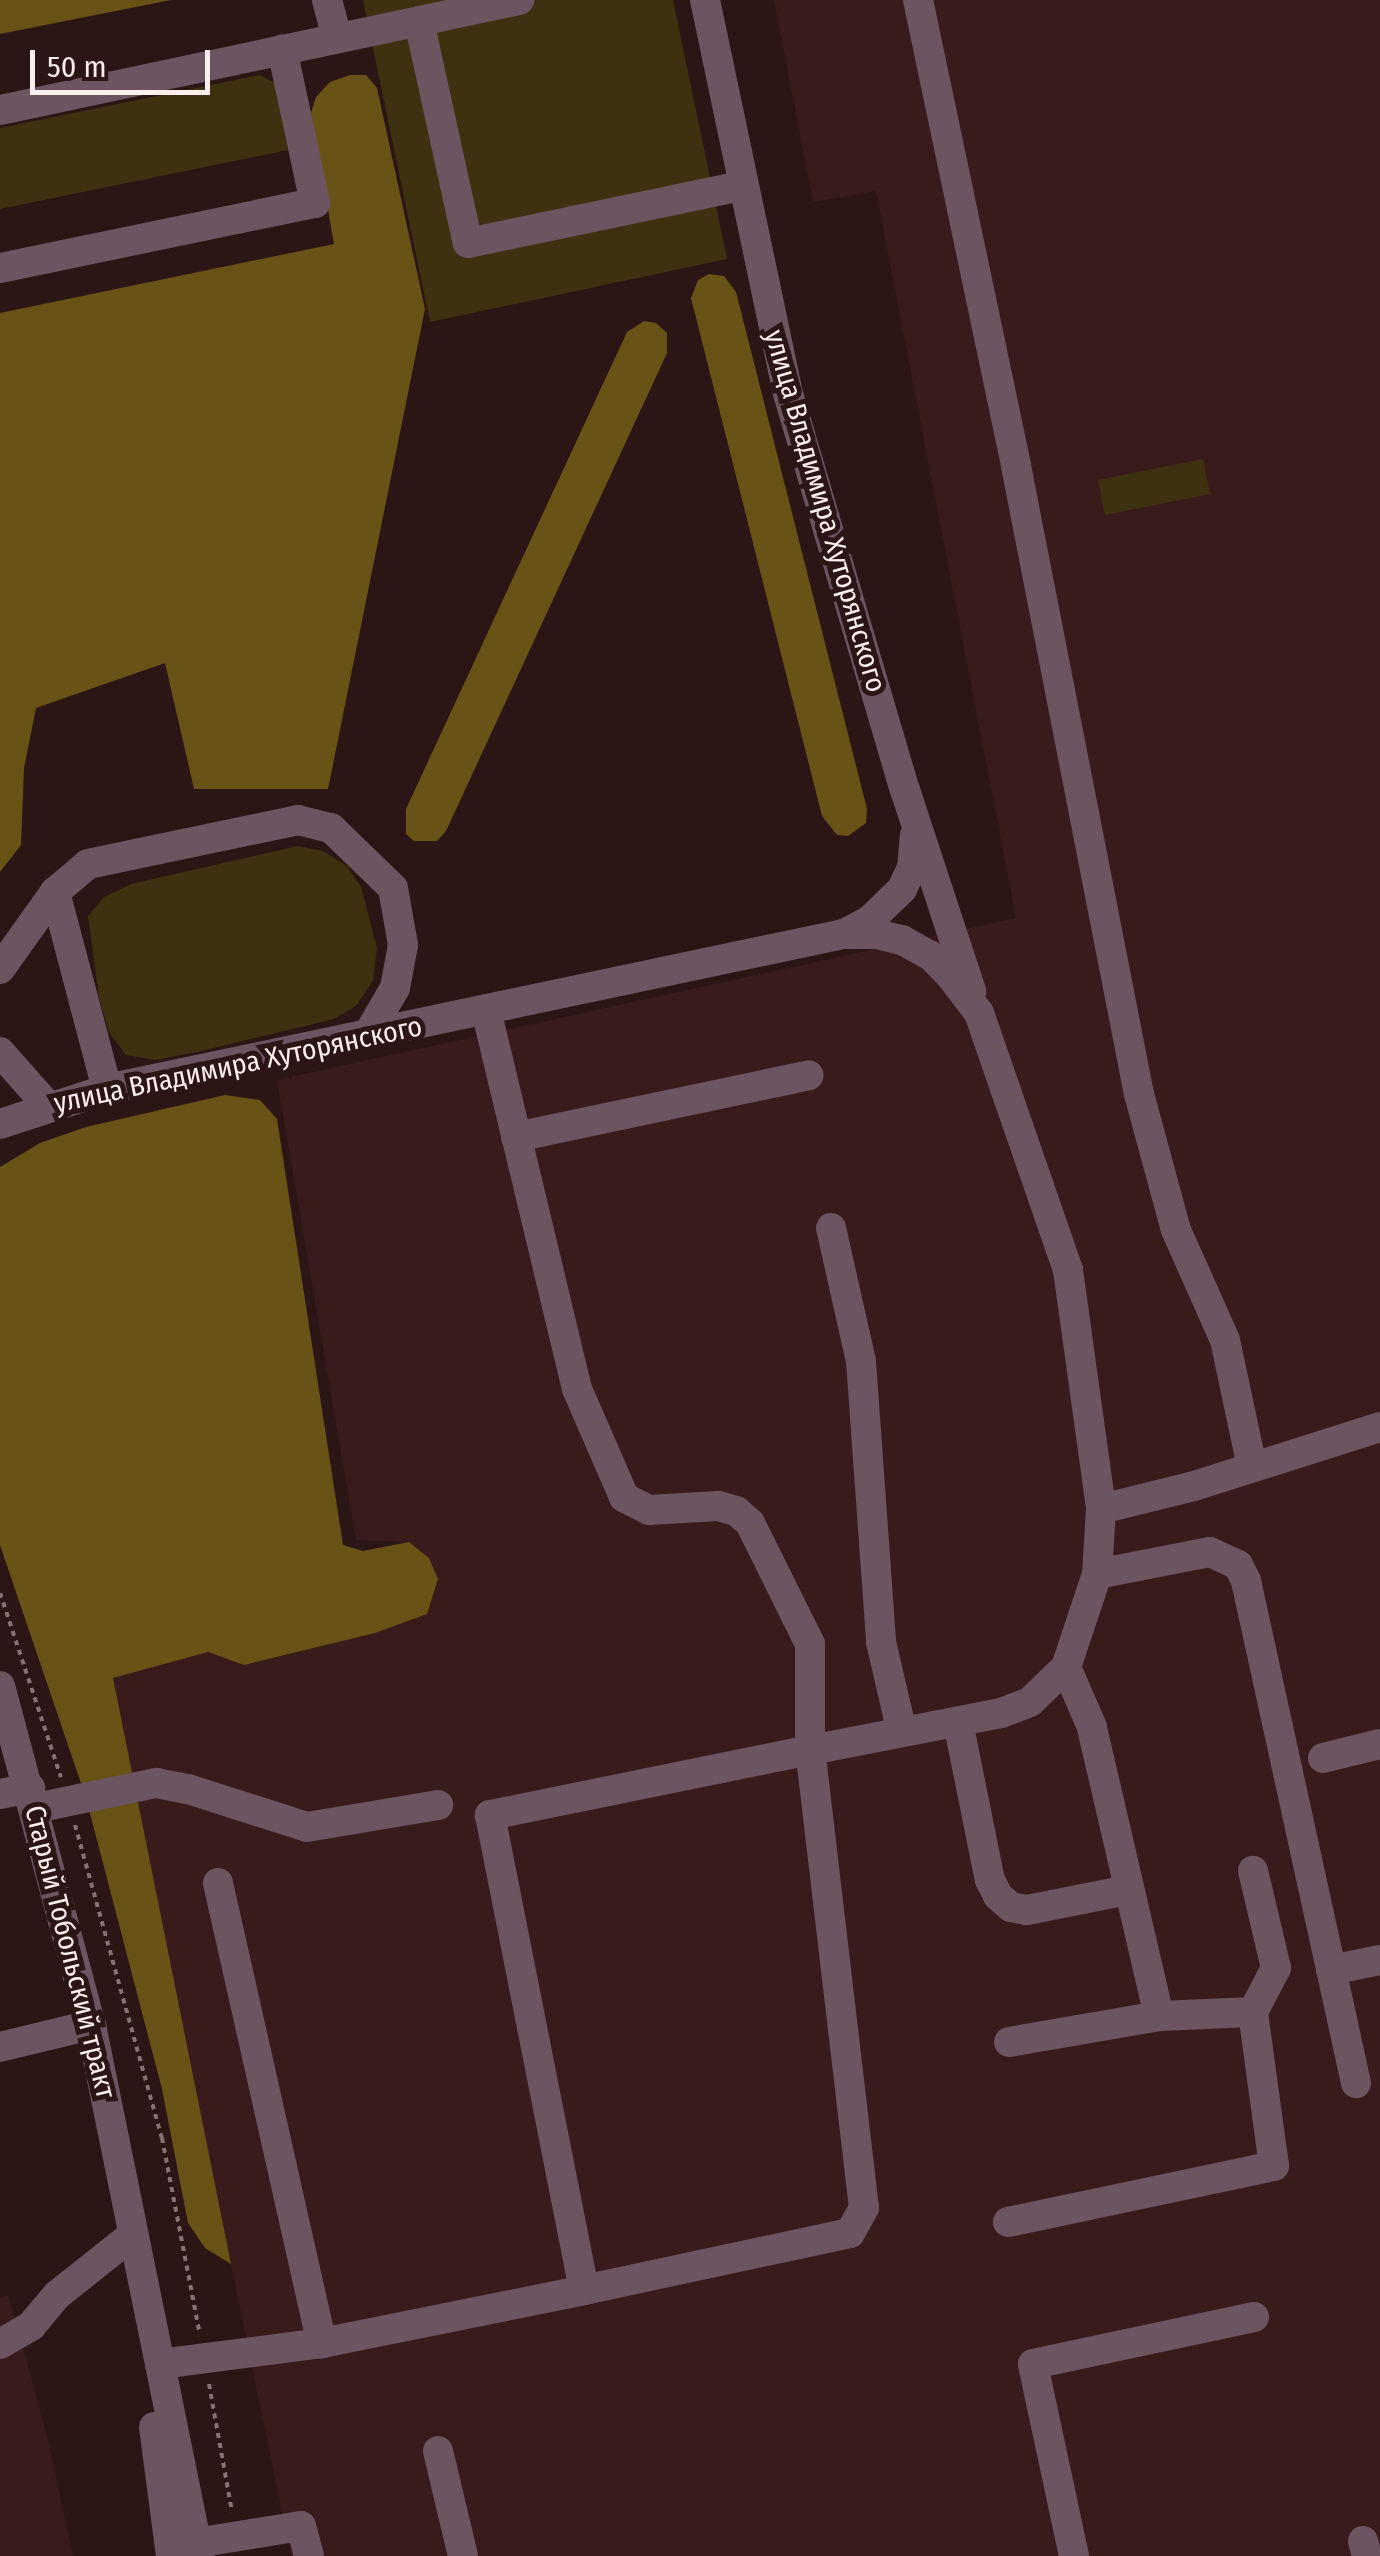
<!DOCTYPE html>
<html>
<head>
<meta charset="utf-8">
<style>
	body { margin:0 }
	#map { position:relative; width:1380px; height:2556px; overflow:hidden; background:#2c1515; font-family:"Fira Sans Condensed",sans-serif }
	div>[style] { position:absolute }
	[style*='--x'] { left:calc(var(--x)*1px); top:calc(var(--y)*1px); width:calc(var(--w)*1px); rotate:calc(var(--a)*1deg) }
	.built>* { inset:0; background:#391b1c }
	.green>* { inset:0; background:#3e3110 }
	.forest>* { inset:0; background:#685215 }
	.path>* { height:4px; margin-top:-2px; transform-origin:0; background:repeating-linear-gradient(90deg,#857272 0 5px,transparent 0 10px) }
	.minor>* { height:30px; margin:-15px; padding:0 15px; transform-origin:15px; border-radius:15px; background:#6c5461 }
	span { translate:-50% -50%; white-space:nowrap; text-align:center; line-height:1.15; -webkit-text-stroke:10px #2c1515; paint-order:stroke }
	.street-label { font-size:28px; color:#fdefee }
	.scale { position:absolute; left:30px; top:50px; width:180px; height:45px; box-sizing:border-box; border:5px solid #fdefee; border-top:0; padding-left:12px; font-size:30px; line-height:35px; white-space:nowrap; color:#fdefee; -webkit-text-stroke:8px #2c1515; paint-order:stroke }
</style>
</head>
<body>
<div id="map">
	<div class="built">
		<i style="clip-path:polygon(774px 0,1380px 0,1380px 2556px,291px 2556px,112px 1686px,118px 1675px,208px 1652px,245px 1665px,375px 1633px,427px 1614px,437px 1579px,429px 1558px,409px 1542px,356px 1540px,277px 1080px,1016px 918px,876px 191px,813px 202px)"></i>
		<i style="clip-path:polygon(8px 2295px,47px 2435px,73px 2556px,0 2556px,0 2297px)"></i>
	</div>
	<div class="green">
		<i style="clip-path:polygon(363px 0,673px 0,727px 259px,430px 322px)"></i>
		<i style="clip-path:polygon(260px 75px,275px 83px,288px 150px,0 209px,0 128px)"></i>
		<i style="clip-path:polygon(1203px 459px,1210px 494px,1105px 515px,1098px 480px)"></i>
		<i style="clip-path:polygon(298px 846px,323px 851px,347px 866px,361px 887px,377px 948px,373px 981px,356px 1006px,334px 1019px,197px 1052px,155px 1060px,126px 1055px,109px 1032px,99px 997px,88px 916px,104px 897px,131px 884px)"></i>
	</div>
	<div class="forest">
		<i style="clip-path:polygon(0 0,171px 0,0 34px)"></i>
		<i style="clip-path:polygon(350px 75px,366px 75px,377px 88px,425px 309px,328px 789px,194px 789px,165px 663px,36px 708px,24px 768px,21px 845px,0 872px,0 313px,334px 244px,311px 113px,316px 97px,330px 82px)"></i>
		<i style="clip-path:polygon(709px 274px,724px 276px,736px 292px,867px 809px,866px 823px,848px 836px,837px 835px,822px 816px,691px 298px,698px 280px)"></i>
		<i style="clip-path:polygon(644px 321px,656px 323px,667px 333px,667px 353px,446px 831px,437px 841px,414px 841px,406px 834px,406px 809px,627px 332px)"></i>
		<i style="clip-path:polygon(225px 1095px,260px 1100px,277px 1119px,343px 1545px,363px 1551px,409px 1542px,429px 1558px,438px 1579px,427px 1614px,375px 1633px,244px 1665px,208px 1652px,113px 1678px,231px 2264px,205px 2248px,188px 2223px,162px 2089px,86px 1798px,0 1545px,0 1167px,40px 1143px,86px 1127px)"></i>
	</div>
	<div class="path">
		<i style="--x:0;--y:1593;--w:194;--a:71.7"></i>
		<i style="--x:75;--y:1825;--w:325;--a:74.5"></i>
		<i style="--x:162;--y:2138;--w:196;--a:79.1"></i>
		<i style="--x:209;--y:2384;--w:130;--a:79.8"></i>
	</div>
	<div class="minor">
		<i style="--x:327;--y:0;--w:39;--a:75"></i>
		<i style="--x:705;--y:0;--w:399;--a:78.1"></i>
		<i style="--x:787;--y:390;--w:417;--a:73.6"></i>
		<i style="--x:905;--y:790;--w:212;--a:71.8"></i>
		<i style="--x:918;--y:0;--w:476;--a:78.1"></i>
		<i style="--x:1016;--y:466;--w:640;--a:78.92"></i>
		<i style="--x:1139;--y:1094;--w:141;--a:74.8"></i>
		<i style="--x:1176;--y:1230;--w:120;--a:66"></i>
		<i style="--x:1225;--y:1340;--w:130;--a:78"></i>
		<i style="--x:419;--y:21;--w:227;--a:77.6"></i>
		<i style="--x:468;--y:243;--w:279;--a:-11.8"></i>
		<i style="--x:0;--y:110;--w:531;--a:-11.97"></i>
		<i style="--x:0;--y:268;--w:322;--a:-11.7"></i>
		<i style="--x:315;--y:203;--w:157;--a:-102.1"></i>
		<i style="--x:55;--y:892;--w:204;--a:75.2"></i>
		<i style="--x:846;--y:933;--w:26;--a:-28"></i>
		<i style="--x:869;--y:921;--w:46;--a:-44.1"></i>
		<i style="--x:902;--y:889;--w:23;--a:-65"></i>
		<i style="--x:912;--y:868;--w:33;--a:-85"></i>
		<i style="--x:0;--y:969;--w:95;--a:-54.5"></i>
		<i style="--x:55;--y:892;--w:43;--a:-40.3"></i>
		<i style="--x:88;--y:864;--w:215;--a:-11.8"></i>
		<i style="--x:298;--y:820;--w:34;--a:14"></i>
		<i style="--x:331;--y:828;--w:86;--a:44.1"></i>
		<i style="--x:393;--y:888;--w:58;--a:80"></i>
		<i style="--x:403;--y:945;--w:44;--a:100.5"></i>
		<i style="--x:395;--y:988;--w:56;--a:120.3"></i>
		<i style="--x:0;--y:1052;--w:72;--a:48.4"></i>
		<i style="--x:0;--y:1124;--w:113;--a:-18.1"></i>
		<i style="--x:107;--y:1089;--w:752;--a:-11.89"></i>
		<i style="--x:843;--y:934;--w:33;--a:0"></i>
		<i style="--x:876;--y:934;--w:27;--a:13"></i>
		<i style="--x:902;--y:940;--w:33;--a:29"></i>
		<i style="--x:931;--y:956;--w:27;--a:45"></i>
		<i style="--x:950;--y:975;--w:48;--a:52.7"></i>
		<i style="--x:979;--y:1013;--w:272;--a:70.9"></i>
		<i style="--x:1068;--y:1270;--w:241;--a:82.1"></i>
		<i style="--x:1101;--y:1509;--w:65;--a:93.5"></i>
		<i style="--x:1097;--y:1574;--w:98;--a:108.4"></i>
		<i style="--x:1066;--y:1667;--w:50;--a:135.8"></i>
		<i style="--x:1030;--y:1702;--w:31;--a:159"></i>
		<i style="--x:1001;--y:1713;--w:195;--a:169"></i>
		<i style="--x:810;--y:1750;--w:327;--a:168.5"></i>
		<i style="--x:490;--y:1815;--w:484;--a:78.8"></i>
		<i style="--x:584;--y:2290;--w:272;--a:-12.1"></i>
		<i style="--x:850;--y:2233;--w:29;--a:-61"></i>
		<i style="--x:864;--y:2208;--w:461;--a:-96.7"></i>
		<i style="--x:810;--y:1750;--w:106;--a:-90"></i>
		<i style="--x:810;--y:1644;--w:135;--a:-116.4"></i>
		<i style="--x:750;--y:1523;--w:18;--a:-139"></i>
		<i style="--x:736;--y:1511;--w:19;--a:-164"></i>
		<i style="--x:718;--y:1506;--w:69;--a:176.7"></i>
		<i style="--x:649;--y:1510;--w:28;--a:-153"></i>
		<i style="--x:624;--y:1497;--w:118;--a:-113.5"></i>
		<i style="--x:577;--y:1389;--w:389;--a:-103.5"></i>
		<i style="--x:516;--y:1137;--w:299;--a:-11.9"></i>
		<i style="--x:831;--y:1228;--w:136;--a:77.3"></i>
		<i style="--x:861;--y:1361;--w:282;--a:85.9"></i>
		<i style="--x:881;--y:1642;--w:92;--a:76.9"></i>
		<i style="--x:1101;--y:1509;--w:96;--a:-13.9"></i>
		<i style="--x:1194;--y:1486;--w:195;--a:-17.6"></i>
		<i style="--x:1097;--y:1574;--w:115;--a:-11"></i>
		<i style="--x:1210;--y:1552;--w:31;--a:25"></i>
		<i style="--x:1238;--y:1565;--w:18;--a:63"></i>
		<i style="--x:1246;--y:1581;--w:514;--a:77.64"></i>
		<i style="--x:0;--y:1686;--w:351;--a:75"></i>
		<i style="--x:91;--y:2025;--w:542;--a:78.5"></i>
		<i style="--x:958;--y:1722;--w:161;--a:78.6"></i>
		<i style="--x:990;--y:1880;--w:18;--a:63"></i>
		<i style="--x:998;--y:1896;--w:17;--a:40"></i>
		<i style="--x:1011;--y:1907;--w:16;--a:11"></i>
		<i style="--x:1027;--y:1910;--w:103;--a:-11.2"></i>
		<i style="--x:1323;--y:1758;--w:59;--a:-13.8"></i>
		<i style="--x:0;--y:1794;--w:31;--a:-11"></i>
		<i style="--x:36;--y:1808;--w:123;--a:-11.8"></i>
		<i style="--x:156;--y:1783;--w:33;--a:11"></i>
		<i style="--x:188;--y:1789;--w:125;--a:17.7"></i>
		<i style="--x:307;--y:1827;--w:133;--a:-9.5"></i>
		<i style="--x:218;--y:1883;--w:472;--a:77.3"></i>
		<i style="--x:1331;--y:1970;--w:50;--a:-11.5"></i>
		<i style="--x:1253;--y:2012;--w:50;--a:-62.4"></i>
		<i style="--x:1276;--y:1968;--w:100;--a:-103.3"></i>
		<i style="--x:1009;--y:2042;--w:152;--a:-9.8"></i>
		<i style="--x:1159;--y:2016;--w:297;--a:-103.1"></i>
		<i style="--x:1092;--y:1727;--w:65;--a:-113.4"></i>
		<i style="--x:0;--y:2047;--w:94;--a:-13.6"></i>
		<i style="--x:1008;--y:2222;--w:272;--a:-11.9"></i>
		<i style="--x:1274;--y:2166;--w:155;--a:-97.8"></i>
		<i style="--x:1253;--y:2012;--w:94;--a:177.6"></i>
		<i style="--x:0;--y:2344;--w:36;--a:-30"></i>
		<i style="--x:31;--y:2326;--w:40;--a:-50"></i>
		<i style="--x:57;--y:2295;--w:92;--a:-38.4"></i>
		<i style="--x:160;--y:2364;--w:163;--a:-7.4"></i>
		<i style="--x:322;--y:2343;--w:267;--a:-11.4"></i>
		<i style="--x:154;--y:2427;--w:130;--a:82.5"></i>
		<i style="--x:438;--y:2451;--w:108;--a:76.6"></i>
		<i style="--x:1363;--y:2541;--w:16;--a:75"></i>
		<i style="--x:196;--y:2543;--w:106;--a:-9.2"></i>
		<i style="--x:301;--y:2526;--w:31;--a:75"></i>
		<i style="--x:1074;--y:2556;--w:196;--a:-102.1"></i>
		<i style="--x:1033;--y:2364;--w:226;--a:-12"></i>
	</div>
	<div class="street-label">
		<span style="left:825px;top:511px;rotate:74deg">улица Владимира Хуторянского</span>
		<span style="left:238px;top:1065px;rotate:-12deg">улица Владимира Хуторянского</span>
		<span style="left:70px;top:1952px;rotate:76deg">Старый Тобольский тракт</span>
	</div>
	<div class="scale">50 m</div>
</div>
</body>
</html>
